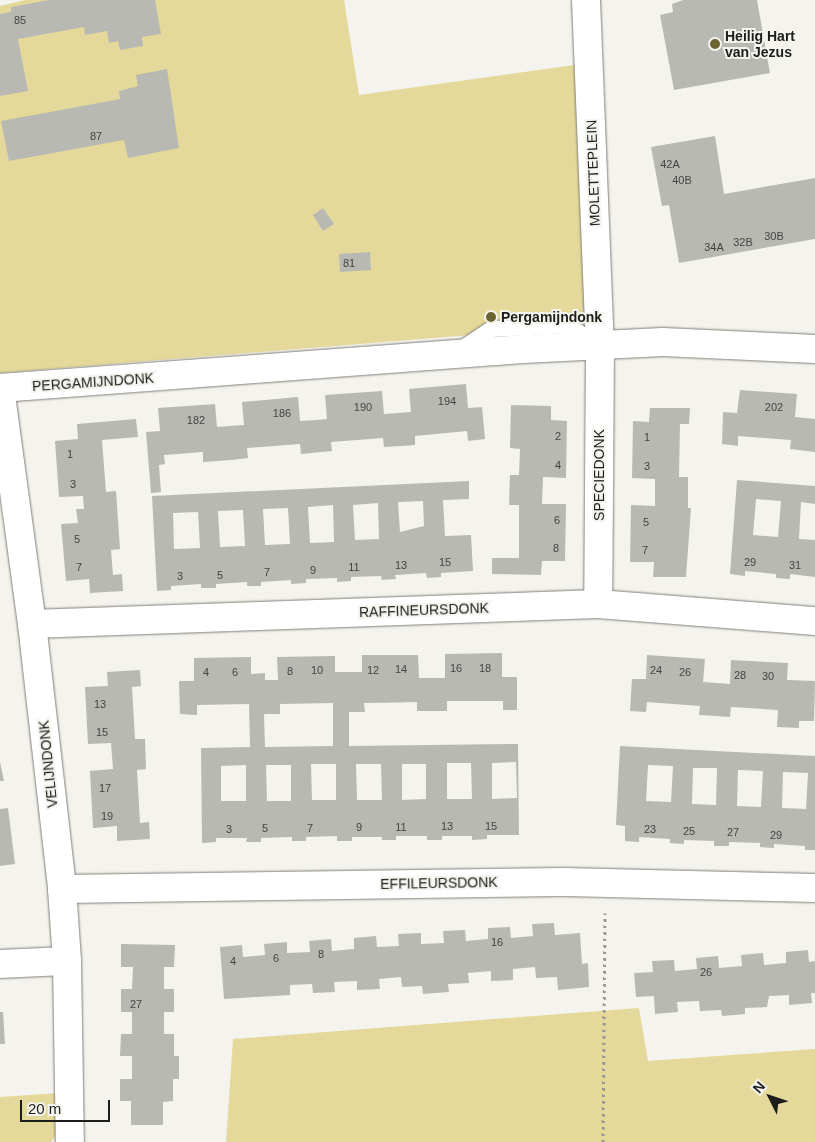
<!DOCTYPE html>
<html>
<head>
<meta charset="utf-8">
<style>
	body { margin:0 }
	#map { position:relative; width:815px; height:1142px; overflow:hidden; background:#f4f3ed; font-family:Helvetica,sans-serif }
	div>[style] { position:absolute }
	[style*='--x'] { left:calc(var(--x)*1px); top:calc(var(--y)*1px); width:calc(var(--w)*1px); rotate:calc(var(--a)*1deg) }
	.green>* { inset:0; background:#e4d99a }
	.building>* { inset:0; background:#b9b9b3 }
	.path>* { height:3px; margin-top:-1.5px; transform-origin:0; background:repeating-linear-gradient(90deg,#979692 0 2.5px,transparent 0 6.5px) }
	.roads { filter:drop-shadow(0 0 1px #807f79) drop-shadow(0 0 1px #807f79) }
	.lane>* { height:16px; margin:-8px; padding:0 8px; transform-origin:8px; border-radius:8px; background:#fff }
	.street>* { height:28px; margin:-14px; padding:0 14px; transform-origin:14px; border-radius:14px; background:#fff }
	.dots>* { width:14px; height:14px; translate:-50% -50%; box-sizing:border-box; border:2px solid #f4f3ed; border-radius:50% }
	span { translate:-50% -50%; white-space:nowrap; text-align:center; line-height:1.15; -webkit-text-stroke:4px #f4f3ed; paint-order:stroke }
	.number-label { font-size:11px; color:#444441 }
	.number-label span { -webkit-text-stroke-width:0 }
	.poi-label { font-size:14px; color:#1d1d1b; font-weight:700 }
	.left { translate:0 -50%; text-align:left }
	.street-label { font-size:14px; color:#1d1d1b }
	.north { position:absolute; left:745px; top:1072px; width:50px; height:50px; -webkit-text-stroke:4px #f4f3ed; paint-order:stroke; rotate:311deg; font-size:14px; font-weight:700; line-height:20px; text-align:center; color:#1d1d1b }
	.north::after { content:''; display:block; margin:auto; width:18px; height:22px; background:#1d1d1b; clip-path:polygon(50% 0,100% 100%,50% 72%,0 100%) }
	.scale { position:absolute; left:20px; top:1100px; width:90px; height:22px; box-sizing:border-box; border:2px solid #1d1d1b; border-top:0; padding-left:6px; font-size:15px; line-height:18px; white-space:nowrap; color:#1d1d1b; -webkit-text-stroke:4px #f4f3ed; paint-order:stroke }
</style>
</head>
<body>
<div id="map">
	<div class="green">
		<i style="clip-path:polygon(25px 0,344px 0,359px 95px,582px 64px,591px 311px,582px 326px,0 373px,0 6px)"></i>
		<i style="clip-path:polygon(639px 1008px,648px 1061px,815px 1049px,815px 1142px,226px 1142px,233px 1039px)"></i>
		<i style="clip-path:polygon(59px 1093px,56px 1135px,51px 1142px,0 1142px,0 1097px)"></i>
	</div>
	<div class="building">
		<i style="clip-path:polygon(49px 0,155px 0,161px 34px,142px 37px,143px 46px,120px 50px,118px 41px,109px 43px,107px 31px,85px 35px,84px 27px,18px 39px,28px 91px,0 96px,0 14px,11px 12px,11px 7px)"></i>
		<i style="clip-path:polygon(683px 0,757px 0,770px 73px,674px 90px,660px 15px,673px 12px,672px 4px)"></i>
		<i style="clip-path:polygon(167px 69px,179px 148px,128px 158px,124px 140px,9px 161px,1px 121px,120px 99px,119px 91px,138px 86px,136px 75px)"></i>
		<i style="clip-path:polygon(715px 136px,724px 194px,815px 178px,815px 239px,679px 263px,669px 205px,662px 206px,651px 147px)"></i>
		<i style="clip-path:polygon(323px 208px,334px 224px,323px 231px,313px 215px)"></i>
		<i style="clip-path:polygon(370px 252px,371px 270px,340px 272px,339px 254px)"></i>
		<i style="clip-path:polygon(466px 384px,468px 408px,482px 407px,485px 439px,468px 441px,467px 431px,415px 436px,415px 445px,401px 446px,384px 447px,383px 438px,331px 442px,332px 451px,301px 454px,300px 444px,247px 448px,248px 458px,231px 460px,203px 462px,203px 452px,164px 455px,165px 464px,159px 465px,161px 492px,151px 493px,146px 432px,160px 431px,158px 408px,215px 404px,217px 427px,244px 425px,242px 402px,298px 397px,300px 421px,316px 420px,327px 419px,325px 395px,382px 391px,384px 414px,398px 413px,411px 412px,409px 389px)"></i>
		<i style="clip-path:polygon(740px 390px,797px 394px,795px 417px,815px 419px,815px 452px,790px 449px,791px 440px,738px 436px,738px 446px,722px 444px,723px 412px,737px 413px)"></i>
		<i style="clip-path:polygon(511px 405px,551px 406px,551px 420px,567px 421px,566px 478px,543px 477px,542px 504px,566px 504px,565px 561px,542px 561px,541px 575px,492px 574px,492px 558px,519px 558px,519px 505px,509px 505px,510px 475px,519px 475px,520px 449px,510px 448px)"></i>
		<i style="clip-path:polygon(650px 408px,690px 408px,689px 424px,680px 424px,679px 477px,688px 477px,688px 508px,691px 508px,686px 577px,653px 577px,654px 562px,630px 562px,631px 505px,655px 506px,655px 479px,632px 478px,633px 421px,649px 422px)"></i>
		<i style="clip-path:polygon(136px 419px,138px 437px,102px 440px,106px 492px,116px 491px,117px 506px,120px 549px,111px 550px,113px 575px,122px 574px,123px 591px,90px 593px,89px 579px,66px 581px,61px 524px,78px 523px,76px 509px,84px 509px,83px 496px,59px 497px,55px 441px,78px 439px,77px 424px)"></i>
		<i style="clip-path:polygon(evenodd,737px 480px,815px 486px,815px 504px,801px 502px,799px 539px,815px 540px,815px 577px,790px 574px,790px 579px,776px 578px,776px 574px,745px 571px,745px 576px,730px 574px,737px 480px,756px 499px,781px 501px,778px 537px,753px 535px,756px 499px)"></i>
		<i style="clip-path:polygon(evenodd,469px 481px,469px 499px,443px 500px,445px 536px,471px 535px,473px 571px,441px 573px,441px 577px,427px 578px,426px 573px,395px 575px,396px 579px,382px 580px,381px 576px,351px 577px,351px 581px,337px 582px,337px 578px,306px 579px,306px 583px,291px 584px,291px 580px,261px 582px,261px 586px,247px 586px,247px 582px,216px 584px,216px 588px,201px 588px,201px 584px,171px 586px,171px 590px,157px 591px,152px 496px,469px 481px,423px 501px,424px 526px,400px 532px,398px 502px,423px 501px,469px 481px,378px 503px,379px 539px,355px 540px,353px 505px,378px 503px,469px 481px,333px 505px,334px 542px,310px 543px,308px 507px,333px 505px,469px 481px,288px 508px,290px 544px,265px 545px,263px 509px,288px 508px,469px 481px,243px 510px,245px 546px,220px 547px,218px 511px,243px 510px,469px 481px,198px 512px,200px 548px,174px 549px,173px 513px,198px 512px)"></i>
		<i style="clip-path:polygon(evenodd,502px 653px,502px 677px,517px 677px,517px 710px,503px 710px,503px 701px,447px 701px,447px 711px,417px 711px,417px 702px,364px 703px,365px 712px,349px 712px,349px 746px,518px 744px,519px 835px,487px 835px,487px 839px,472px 840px,472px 836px,442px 836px,442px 840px,427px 840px,427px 836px,396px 836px,396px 840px,382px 840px,382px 837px,352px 837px,352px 841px,337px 841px,337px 836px,306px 837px,306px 841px,292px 841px,292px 837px,261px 838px,261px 842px,246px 842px,247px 838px,216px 838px,216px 842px,202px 843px,201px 748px,250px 747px,249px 704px,197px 705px,197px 715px,180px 714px,179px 681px,194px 681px,194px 658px,251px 657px,251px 674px,265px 673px,265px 680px,278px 680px,277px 657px,335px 656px,335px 672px,362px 672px,362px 655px,418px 655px,419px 678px,445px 678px,445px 654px,502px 653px,333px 703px,333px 746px,265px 747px,264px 714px,280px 714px,280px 704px,333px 703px,502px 653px,516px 762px,517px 798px,492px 799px,492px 763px,516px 762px,502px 653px,447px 763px,471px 763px,472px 799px,447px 799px,447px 763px,502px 653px,311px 764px,336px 764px,336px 800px,312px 800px,311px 764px,502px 653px,356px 764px,381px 764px,382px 800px,357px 800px,356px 764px,502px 653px,402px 764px,426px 764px,426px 799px,402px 800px,402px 764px,502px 653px,246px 765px,246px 801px,221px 801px,221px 766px,246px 765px,502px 653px,266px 765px,291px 765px,291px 801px,267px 801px,266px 765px)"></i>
		<i style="clip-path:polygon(647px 655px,705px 659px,703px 682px,730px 684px,731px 660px,788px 663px,787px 680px,815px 681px,814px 721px,799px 721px,799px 728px,777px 727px,778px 710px,731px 707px,730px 717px,715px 716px,699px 715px,700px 706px,647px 702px,646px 712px,630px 711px,632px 679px,646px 679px)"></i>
		<i style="clip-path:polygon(140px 670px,141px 686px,132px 687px,135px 739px,145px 739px,146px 769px,137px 770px,140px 823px,149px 822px,150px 839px,117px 841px,117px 826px,93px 828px,90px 771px,113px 769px,111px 743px,88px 744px,85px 687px,108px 686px,107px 672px)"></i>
		<i style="clip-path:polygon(evenodd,620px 746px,815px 756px,815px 850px,805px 850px,805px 846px,774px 844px,774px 848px,760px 847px,760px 843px,729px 842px,729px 846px,714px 846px,714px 841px,684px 840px,684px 844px,670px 843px,670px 839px,639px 837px,639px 842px,625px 841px,625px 826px,616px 825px,620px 746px,648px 765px,673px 766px,671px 802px,646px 801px,648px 765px,620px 746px,693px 768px,717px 768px,716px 805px,692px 804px,693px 768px,620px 746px,738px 770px,763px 771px,761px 807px,737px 806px,738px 770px,620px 746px,783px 772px,808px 773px,806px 809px,782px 808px,783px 772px)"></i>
		<i style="clip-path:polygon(0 762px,4px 781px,0 781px)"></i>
		<i style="clip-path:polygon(8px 808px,15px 864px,0 866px,0 809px)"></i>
		<i style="clip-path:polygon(554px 923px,555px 935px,580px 933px,582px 964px,588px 963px,589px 987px,558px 990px,557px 977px,536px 978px,535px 967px,513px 969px,513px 980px,491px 981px,491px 971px,468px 973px,469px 983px,448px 984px,449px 992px,423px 994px,422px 986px,402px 987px,401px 977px,379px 979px,380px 989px,357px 990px,357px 981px,334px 982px,335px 992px,313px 993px,312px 984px,290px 985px,290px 995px,224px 999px,220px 947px,242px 945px,243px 957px,265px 955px,264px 944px,287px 942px,287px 953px,310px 952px,309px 941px,331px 939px,332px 951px,354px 949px,354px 938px,376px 936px,377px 947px,399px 946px,398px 934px,421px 933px,421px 944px,444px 943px,443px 931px,465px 930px,466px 941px,488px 939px,488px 928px,510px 927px,511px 938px,533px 936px,532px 924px)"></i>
		<i style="clip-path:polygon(121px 944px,175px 945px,174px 967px,164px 967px,164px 989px,174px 989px,174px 1012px,164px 1012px,164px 1034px,174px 1034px,174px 1056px,179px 1056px,179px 1079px,173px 1079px,173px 1101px,163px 1102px,163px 1125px,131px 1125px,131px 1101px,120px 1101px,120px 1079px,132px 1079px,132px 1056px,120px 1056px,121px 1034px,132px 1034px,132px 1012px,121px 1012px,121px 989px,132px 989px,133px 967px,121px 967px)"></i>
		<i style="clip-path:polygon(808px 950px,809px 962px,815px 961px,815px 993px,811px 993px,812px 1003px,789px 1005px,789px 995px,769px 996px,767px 1007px,745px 1008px,745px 1014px,722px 1016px,721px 1010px,700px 1011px,699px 1001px,677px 1002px,678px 1012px,655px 1014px,654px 996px,636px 997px,634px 973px,653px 972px,652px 961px,674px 960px,675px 971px,697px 969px,696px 958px,718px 956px,719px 968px,742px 966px,741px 955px,763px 953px,764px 965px,786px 963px,786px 952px)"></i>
		<i style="clip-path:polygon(0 1012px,3px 1012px,5px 1044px,0 1044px)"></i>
	</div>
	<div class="path">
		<i style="--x:603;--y:1142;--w:229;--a:-89.5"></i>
	</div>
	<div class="roads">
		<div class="lane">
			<i style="--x:459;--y:351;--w:40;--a:-34"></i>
			<i style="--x:492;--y:329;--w:75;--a:-3.1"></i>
			<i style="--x:567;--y:325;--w:35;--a:33"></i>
		</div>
		<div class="street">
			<i style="--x:586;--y:0;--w:346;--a:87.7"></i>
			<i style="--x:600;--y:346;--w:258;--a:90.4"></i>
			<i style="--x:0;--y:388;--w:524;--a:-4.26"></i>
			<i style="--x:523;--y:349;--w:140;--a:-2.9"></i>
			<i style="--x:663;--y:342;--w:152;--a:2.6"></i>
			<i style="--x:0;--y:388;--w:238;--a:82.3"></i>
			<i style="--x:32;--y:624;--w:267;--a:83.5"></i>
			<i style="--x:62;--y:889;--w:72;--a:86"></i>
			<i style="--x:67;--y:961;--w:181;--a:89.1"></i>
			<i style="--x:32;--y:624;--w:566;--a:-2.02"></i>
			<i style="--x:598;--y:604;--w:218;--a:4.5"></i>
			<i style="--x:62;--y:889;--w:503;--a:-0.8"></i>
			<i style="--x:565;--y:882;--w:250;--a:1.4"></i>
			<i style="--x:0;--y:964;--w:67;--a:-2.6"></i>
		</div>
	</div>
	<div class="dots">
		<i style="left:715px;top:44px;background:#6d6531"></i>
		<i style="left:491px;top:317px;background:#6d6531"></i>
	</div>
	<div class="number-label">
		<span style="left:20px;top:20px">85</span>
		<span style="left:96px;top:136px">87</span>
		<span style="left:670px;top:164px">42A</span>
		<span style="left:682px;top:180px">40B</span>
		<span style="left:774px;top:236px">30B</span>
		<span style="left:743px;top:242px">32B</span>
		<span style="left:714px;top:247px">34A</span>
		<span style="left:349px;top:263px">81</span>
		<span style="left:447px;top:401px">194</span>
		<span style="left:363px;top:407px">190</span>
		<span style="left:774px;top:407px">202</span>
		<span style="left:282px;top:413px">186</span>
		<span style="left:196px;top:420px">182</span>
		<span style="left:558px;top:436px">2</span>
		<span style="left:647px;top:437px">1</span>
		<span style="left:70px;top:454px">1</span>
		<span style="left:558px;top:465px">4</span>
		<span style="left:647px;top:466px">3</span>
		<span style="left:73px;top:484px">3</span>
		<span style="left:557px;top:520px">6</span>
		<span style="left:646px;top:522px">5</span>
		<span style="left:77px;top:539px">5</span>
		<span style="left:556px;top:548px">8</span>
		<span style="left:645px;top:550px">7</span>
		<span style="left:445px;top:562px">15</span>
		<span style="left:750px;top:562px">29</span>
		<span style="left:401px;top:565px">13</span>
		<span style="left:795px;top:565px">31</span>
		<span style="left:79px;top:567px">7</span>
		<span style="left:354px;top:567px">11</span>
		<span style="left:313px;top:570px">9</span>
		<span style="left:267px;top:572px">7</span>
		<span style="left:220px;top:575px">5</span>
		<span style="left:180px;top:576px">3</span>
		<span style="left:456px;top:668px">16</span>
		<span style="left:485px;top:668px">18</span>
		<span style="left:401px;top:669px">14</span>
		<span style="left:317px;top:670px">10</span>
		<span style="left:373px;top:670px">12</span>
		<span style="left:656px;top:670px">24</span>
		<span style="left:290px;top:671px">8</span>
		<span style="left:206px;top:672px">4</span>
		<span style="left:235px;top:672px">6</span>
		<span style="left:685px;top:672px">26</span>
		<span style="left:740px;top:675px">28</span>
		<span style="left:768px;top:676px">30</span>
		<span style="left:100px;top:704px">13</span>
		<span style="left:102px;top:732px">15</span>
		<span style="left:105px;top:788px">17</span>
		<span style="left:107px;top:816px">19</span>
		<span style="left:447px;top:826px">13</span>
		<span style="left:491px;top:826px">15</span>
		<span style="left:359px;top:827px">9</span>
		<span style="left:401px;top:827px">11</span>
		<span style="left:265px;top:828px">5</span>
		<span style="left:310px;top:828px">7</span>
		<span style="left:229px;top:829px">3</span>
		<span style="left:650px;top:829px">23</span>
		<span style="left:689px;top:831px">25</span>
		<span style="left:733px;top:832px">27</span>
		<span style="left:776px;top:835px">29</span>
		<span style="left:497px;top:942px">16</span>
		<span style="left:321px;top:954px">8</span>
		<span style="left:276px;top:958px">6</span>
		<span style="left:233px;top:961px">4</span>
		<span style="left:706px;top:972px">26</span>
		<span style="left:136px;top:1004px">27</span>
	</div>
	<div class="poi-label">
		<span class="left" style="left:725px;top:44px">Heilig Hart<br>van Jezus</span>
		<span class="left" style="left:501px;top:317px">Pergamijndonk</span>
	</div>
	<div class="street-label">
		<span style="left:593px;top:173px;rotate:-92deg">MOLETTEPLEIN</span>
		<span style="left:93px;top:382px;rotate:-4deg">PERGAMIJNDONK</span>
		<span style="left:599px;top:475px;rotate:-90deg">SPECIEDONK</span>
		<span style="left:424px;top:610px;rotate:-2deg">RAFFINEURSDONK</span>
		<span style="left:48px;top:764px;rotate:-96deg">VELIJNDONK</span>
		<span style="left:439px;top:883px;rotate:-1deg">EFFILEURSDONK</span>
	</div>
	<div class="north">N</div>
	<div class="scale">20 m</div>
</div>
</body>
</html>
